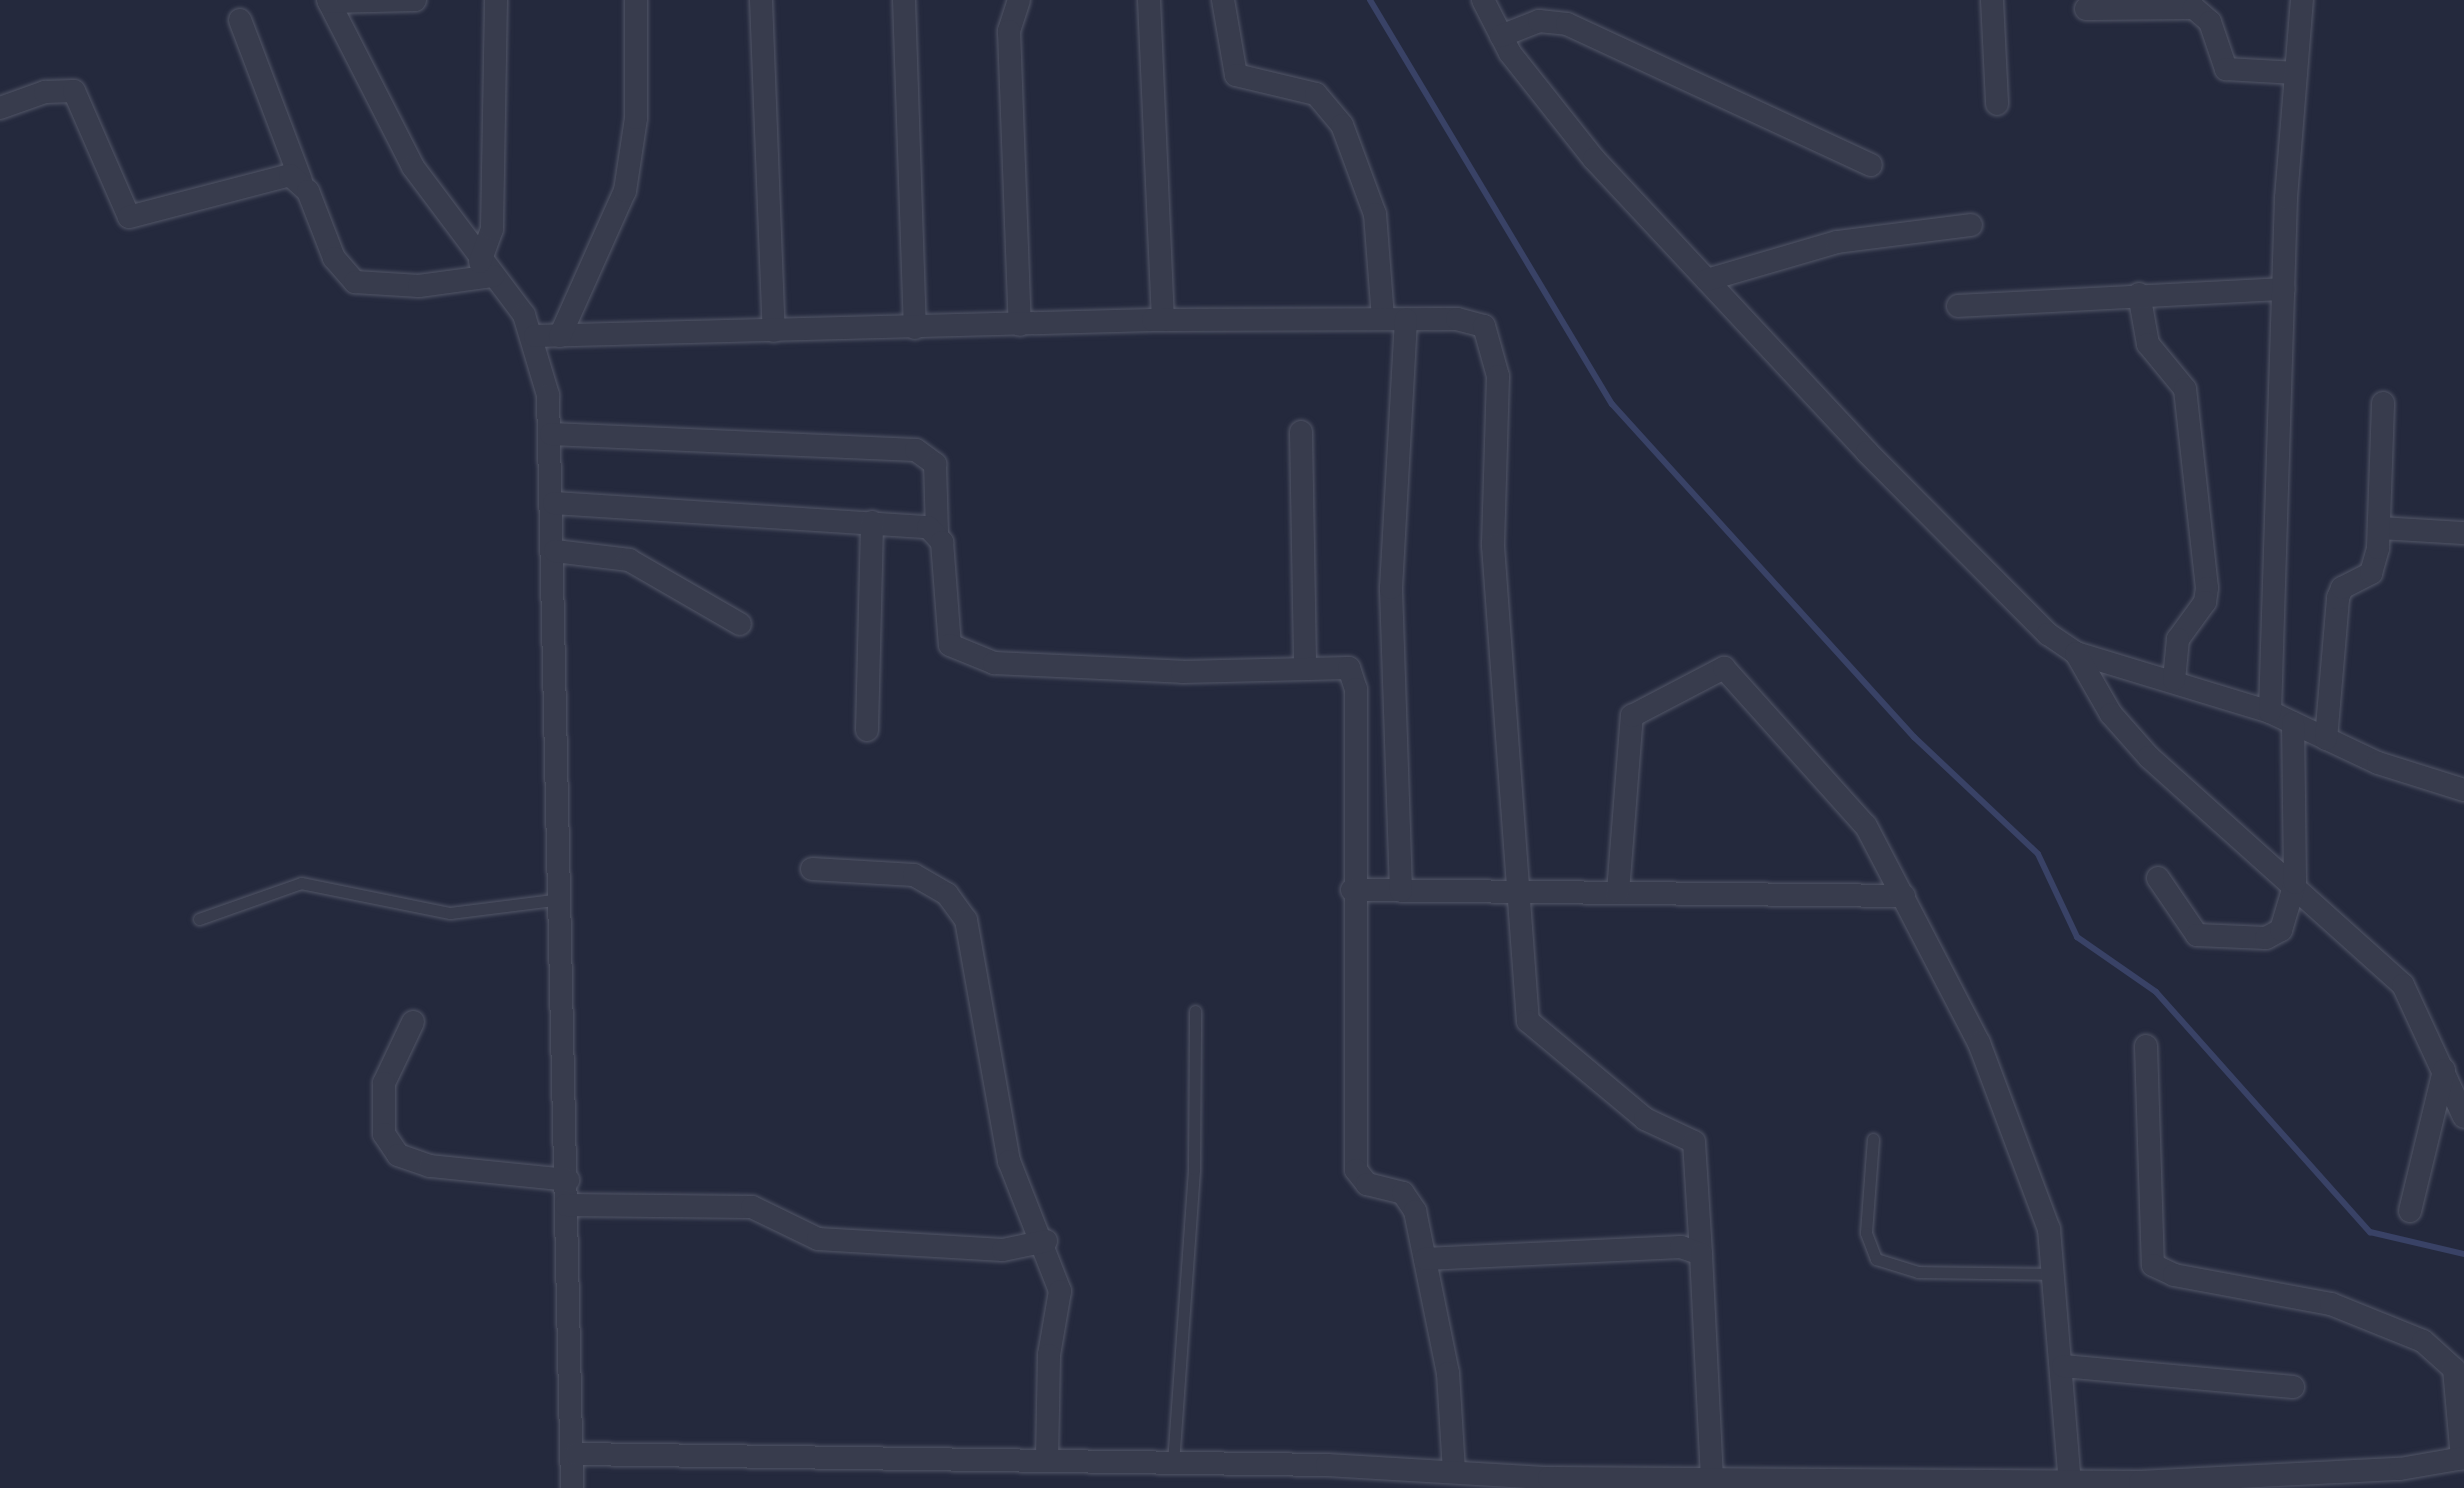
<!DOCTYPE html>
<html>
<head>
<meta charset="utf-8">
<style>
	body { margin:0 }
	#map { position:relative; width:2464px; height:1488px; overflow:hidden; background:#24293d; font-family:Ubuntu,sans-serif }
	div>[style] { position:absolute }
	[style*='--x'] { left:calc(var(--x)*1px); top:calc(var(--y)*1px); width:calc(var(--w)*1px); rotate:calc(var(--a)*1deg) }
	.stream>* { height:6px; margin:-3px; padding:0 3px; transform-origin:3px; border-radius:3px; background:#394266 }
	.roads { filter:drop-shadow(0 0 2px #535768) drop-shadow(0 0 2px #535768) }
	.lane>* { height:11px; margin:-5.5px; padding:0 5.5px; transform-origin:5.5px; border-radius:5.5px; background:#383c4d }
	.street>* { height:22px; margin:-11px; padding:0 11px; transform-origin:11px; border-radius:11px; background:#383c4d }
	span { translate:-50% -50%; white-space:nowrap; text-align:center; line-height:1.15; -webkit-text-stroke:6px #1d2132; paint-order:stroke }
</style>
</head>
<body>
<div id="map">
	<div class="stream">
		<i style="--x:1370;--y:0;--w:471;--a:59.1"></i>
		<i style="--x:1612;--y:404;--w:450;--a:47.8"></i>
		<i style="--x:1914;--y:737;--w:170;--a:43.3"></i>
		<i style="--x:2038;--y:854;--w:92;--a:64.8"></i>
		<i style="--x:2077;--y:937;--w:96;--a:34.8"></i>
		<i style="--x:2156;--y:992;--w:322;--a:48.3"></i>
		<i style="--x:2370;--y:1232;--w:97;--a:13.2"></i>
	</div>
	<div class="roads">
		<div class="lane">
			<i style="--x:199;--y:919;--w:108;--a:-19.4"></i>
			<i style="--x:301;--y:883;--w:152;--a:11.4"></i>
			<i style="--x:450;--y:913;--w:112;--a:-7.2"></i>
			<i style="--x:1873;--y:1139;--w:94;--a:94.3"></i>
			<i style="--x:1866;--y:1233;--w:28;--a:69"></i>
			<i style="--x:1876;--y:1259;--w:44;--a:17.2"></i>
			<i style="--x:1918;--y:1272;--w:136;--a:0.8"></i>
			<i style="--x:1173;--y:1463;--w:295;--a:-85.9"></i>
			<i style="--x:1194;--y:1169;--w:158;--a:-89.6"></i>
		</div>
		<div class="street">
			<i style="--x:328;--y:0;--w:187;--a:63"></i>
			<i style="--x:413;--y:167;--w:185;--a:53.1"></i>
			<i style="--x:524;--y:315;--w:84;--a:73.3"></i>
			<i style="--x:548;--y:395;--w:1093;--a:88.74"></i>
			<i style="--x:761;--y:0;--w:331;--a:87.8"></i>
			<i style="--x:904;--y:0;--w:328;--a:88.1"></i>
			<i style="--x:1019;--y:0;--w:33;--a:108"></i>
			<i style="--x:1009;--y:31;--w:294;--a:87.9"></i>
			<i style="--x:1149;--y:0;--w:320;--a:87.5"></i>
			<i style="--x:1223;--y:0;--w:76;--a:80.2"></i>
			<i style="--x:1236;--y:75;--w:82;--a:13.4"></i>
			<i style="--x:1316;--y:94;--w:40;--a:50"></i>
			<i style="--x:1342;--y:125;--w:95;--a:69.7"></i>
			<i style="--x:1375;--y:214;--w:105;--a:85.6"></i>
			<i style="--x:1483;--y:0;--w:59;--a:63"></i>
			<i style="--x:1510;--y:53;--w:135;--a:51.6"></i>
			<i style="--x:1594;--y:159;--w:400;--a:47"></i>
			<i style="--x:1867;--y:452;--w:257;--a:45.2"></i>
			<i style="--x:2048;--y:634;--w:34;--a:34"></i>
			<i style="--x:2076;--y:653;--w:203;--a:16.9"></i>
			<i style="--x:2270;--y:712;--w:119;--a:25.3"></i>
			<i style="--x:2378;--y:763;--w:90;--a:17.4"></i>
			<i style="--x:1992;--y:0;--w:104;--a:87.2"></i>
			<i style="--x:329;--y:2;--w:86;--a:-1.3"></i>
			<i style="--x:2086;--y:9;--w:108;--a:-0.5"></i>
			<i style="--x:2194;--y:8;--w:21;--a:41"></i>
			<i style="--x:2210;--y:22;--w:50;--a:71.2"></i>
			<i style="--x:2226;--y:69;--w:70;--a:3.3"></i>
			<i style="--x:240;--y:20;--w:172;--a:69.2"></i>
			<i style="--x:1501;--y:36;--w:41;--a:-21.5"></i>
			<i style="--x:1539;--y:21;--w:28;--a:6"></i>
			<i style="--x:1567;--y:24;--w:335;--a:24.9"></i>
			<i style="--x:0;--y:108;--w:48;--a:-19.6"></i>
			<i style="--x:45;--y:92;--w:29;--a:-2"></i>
			<i style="--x:74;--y:91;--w:137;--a:66.4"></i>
			<i style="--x:129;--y:217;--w:166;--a:-14.6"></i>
			<i style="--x:290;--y:175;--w:24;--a:42"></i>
			<i style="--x:308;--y:191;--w:72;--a:68.8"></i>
			<i style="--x:334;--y:258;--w:32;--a:49"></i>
			<i style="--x:355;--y:282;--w:64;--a:3.6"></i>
			<i style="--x:419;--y:286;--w:75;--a:-7.7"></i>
			<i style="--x:480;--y:262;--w:35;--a:-70"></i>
			<i style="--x:492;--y:229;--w:229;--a:-89"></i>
			<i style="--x:1707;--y:280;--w:135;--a:-16.3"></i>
			<i style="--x:1837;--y:242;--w:135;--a:-7.2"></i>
			<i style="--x:2139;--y:294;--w:51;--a:79.8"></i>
			<i style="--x:2148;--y:344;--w:58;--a:50.6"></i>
			<i style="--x:2185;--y:389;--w:200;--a:83.7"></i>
			<i style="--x:2207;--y:588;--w:14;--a:98"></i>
			<i style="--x:2205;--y:602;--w:46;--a:126.1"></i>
			<i style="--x:2178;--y:639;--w:41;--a:95.6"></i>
			<i style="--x:1958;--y:306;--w:326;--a:-3"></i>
			<i style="--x:535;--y:336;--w:618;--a:-1.48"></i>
			<i style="--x:1153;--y:320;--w:304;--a:-0.2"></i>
			<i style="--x:1457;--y:319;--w:28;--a:15"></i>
			<i style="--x:1484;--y:326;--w:52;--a:74.4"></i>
			<i style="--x:1498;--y:376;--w:170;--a:91.7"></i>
			<i style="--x:1493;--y:546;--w:476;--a:85.8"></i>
			<i style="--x:1528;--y:1021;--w:153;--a:39.9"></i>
			<i style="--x:1645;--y:1119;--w:54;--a:25.1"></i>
			<i style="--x:1694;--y:1142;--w:112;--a:86.4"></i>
			<i style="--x:560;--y:336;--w:159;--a:-65.9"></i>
			<i style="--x:625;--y:191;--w:74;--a:-81.4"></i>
			<i style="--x:636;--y:118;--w:118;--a:-90"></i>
			<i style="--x:1301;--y:432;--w:236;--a:89"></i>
			<i style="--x:551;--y:434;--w:365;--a:2.5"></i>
			<i style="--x:916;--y:450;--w:24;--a:36"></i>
			<i style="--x:935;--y:464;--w:68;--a:88.3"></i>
			<i style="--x:554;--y:503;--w:375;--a:3.7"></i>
			<i style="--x:928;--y:527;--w:21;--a:47"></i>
			<i style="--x:942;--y:542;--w:103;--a:85.6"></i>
			<i style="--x:950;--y:645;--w:48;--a:22.2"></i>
			<i style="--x:994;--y:663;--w:188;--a:2.7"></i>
			<i style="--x:1182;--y:672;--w:167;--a:-1.4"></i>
			<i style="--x:1349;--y:668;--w:22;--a:72"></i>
			<i style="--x:1356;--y:689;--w:481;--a:90"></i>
			<i style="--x:1356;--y:1170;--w:18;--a:52"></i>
			<i style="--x:1367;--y:1184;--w:37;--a:14"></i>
			<i style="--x:1403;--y:1193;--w:22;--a:56"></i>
			<i style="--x:1415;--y:1211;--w:165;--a:78.5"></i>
			<i style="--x:1448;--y:1373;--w:99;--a:86.5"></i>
			<i style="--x:2379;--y:528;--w:85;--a:3.4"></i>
			<i style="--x:555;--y:551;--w:75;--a:6.9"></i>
			<i style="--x:629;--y:560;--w:128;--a:30"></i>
			<i style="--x:2076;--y:653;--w:70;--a:60.2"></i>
			<i style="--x:2111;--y:714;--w:57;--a:48.5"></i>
			<i style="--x:2149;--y:757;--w:341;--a:41.9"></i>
			<i style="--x:2403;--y:985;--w:145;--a:65.2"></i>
			<i style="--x:2270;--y:712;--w:514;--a:-88.22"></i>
			<i style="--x:2286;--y:198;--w:199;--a:-85.4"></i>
			<i style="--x:867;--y:730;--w:208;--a:-88.6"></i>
			<i style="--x:2326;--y:739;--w:142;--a:-85.1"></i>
			<i style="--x:2338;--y:598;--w:11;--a:-68"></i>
			<i style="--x:2342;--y:588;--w:33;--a:-27"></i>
			<i style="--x:2371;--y:573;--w:26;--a:-74"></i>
			<i style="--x:2378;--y:548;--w:145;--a:-88"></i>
			<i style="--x:812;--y:869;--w:102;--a:3.4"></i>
			<i style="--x:914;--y:875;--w:38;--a:30"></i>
			<i style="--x:947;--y:894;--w:32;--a:54"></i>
			<i style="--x:966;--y:920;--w:245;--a:79.9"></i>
			<i style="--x:1009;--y:1161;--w:140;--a:68.6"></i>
			<i style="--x:1060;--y:1291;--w:65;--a:99.8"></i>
			<i style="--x:1049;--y:1355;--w:106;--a:91.1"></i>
			<i style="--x:2158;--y:878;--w:69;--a:55.6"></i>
			<i style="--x:2197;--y:935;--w:69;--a:2.5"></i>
			<i style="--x:2266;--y:938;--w:17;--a:-28"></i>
			<i style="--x:2281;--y:930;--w:49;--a:-73.4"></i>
			<i style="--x:2295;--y:883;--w:160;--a:-90.7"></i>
			<i style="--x:1352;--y:890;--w:552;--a:0.62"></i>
			<i style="--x:1401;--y:891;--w:303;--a:-91.9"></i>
			<i style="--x:1391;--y:588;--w:269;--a:-86.8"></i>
			<i style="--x:1618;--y:892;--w:177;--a:-85.5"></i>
			<i style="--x:1632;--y:716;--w:104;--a:-27.6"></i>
			<i style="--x:1724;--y:668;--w:212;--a:48.1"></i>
			<i style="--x:1866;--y:826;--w:245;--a:62.5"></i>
			<i style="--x:1979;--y:1043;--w:199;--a:69.4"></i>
			<i style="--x:2049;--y:1229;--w:254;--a:85.3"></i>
			<i style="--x:413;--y:1022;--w:68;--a:115.4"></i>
			<i style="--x:384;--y:1083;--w:51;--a:90"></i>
			<i style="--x:384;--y:1134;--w:25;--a:56"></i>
			<i style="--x:398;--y:1155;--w:34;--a:19"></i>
			<i style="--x:430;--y:1166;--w:139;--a:5.8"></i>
			<i style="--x:2146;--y:1046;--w:219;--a:88.2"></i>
			<i style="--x:2153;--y:1265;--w:23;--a:25"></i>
			<i style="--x:2174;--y:1275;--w:160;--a:10.5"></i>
			<i style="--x:2331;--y:1304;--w:99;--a:21.9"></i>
			<i style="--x:2423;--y:1341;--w:42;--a:42.1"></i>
			<i style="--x:2454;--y:1369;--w:90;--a:84.9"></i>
			<i style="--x:566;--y:1205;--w:186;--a:0.6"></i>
			<i style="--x:752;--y:1207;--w:73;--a:25.9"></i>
			<i style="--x:818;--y:1239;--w:185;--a:3.4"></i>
			<i style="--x:1003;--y:1250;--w:44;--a:-11.8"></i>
			<i style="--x:2410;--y:1211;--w:145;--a:-76.4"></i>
			<i style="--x:1425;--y:1259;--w:256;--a:-2.7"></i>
			<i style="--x:1681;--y:1247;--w:21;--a:19"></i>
			<i style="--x:1701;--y:1254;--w:225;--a:87.2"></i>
			<i style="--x:2063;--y:1366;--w:231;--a:5.2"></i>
			<i style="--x:576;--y:1454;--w:751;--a:0.84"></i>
			<i style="--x:1327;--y:1465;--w:222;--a:3.4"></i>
			<i style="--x:1549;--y:1478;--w:591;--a:0.39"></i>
			<i style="--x:2140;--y:1482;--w:260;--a:-2.9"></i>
			<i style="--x:2400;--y:1469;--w:65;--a:-9.8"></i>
		</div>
	</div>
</div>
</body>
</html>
